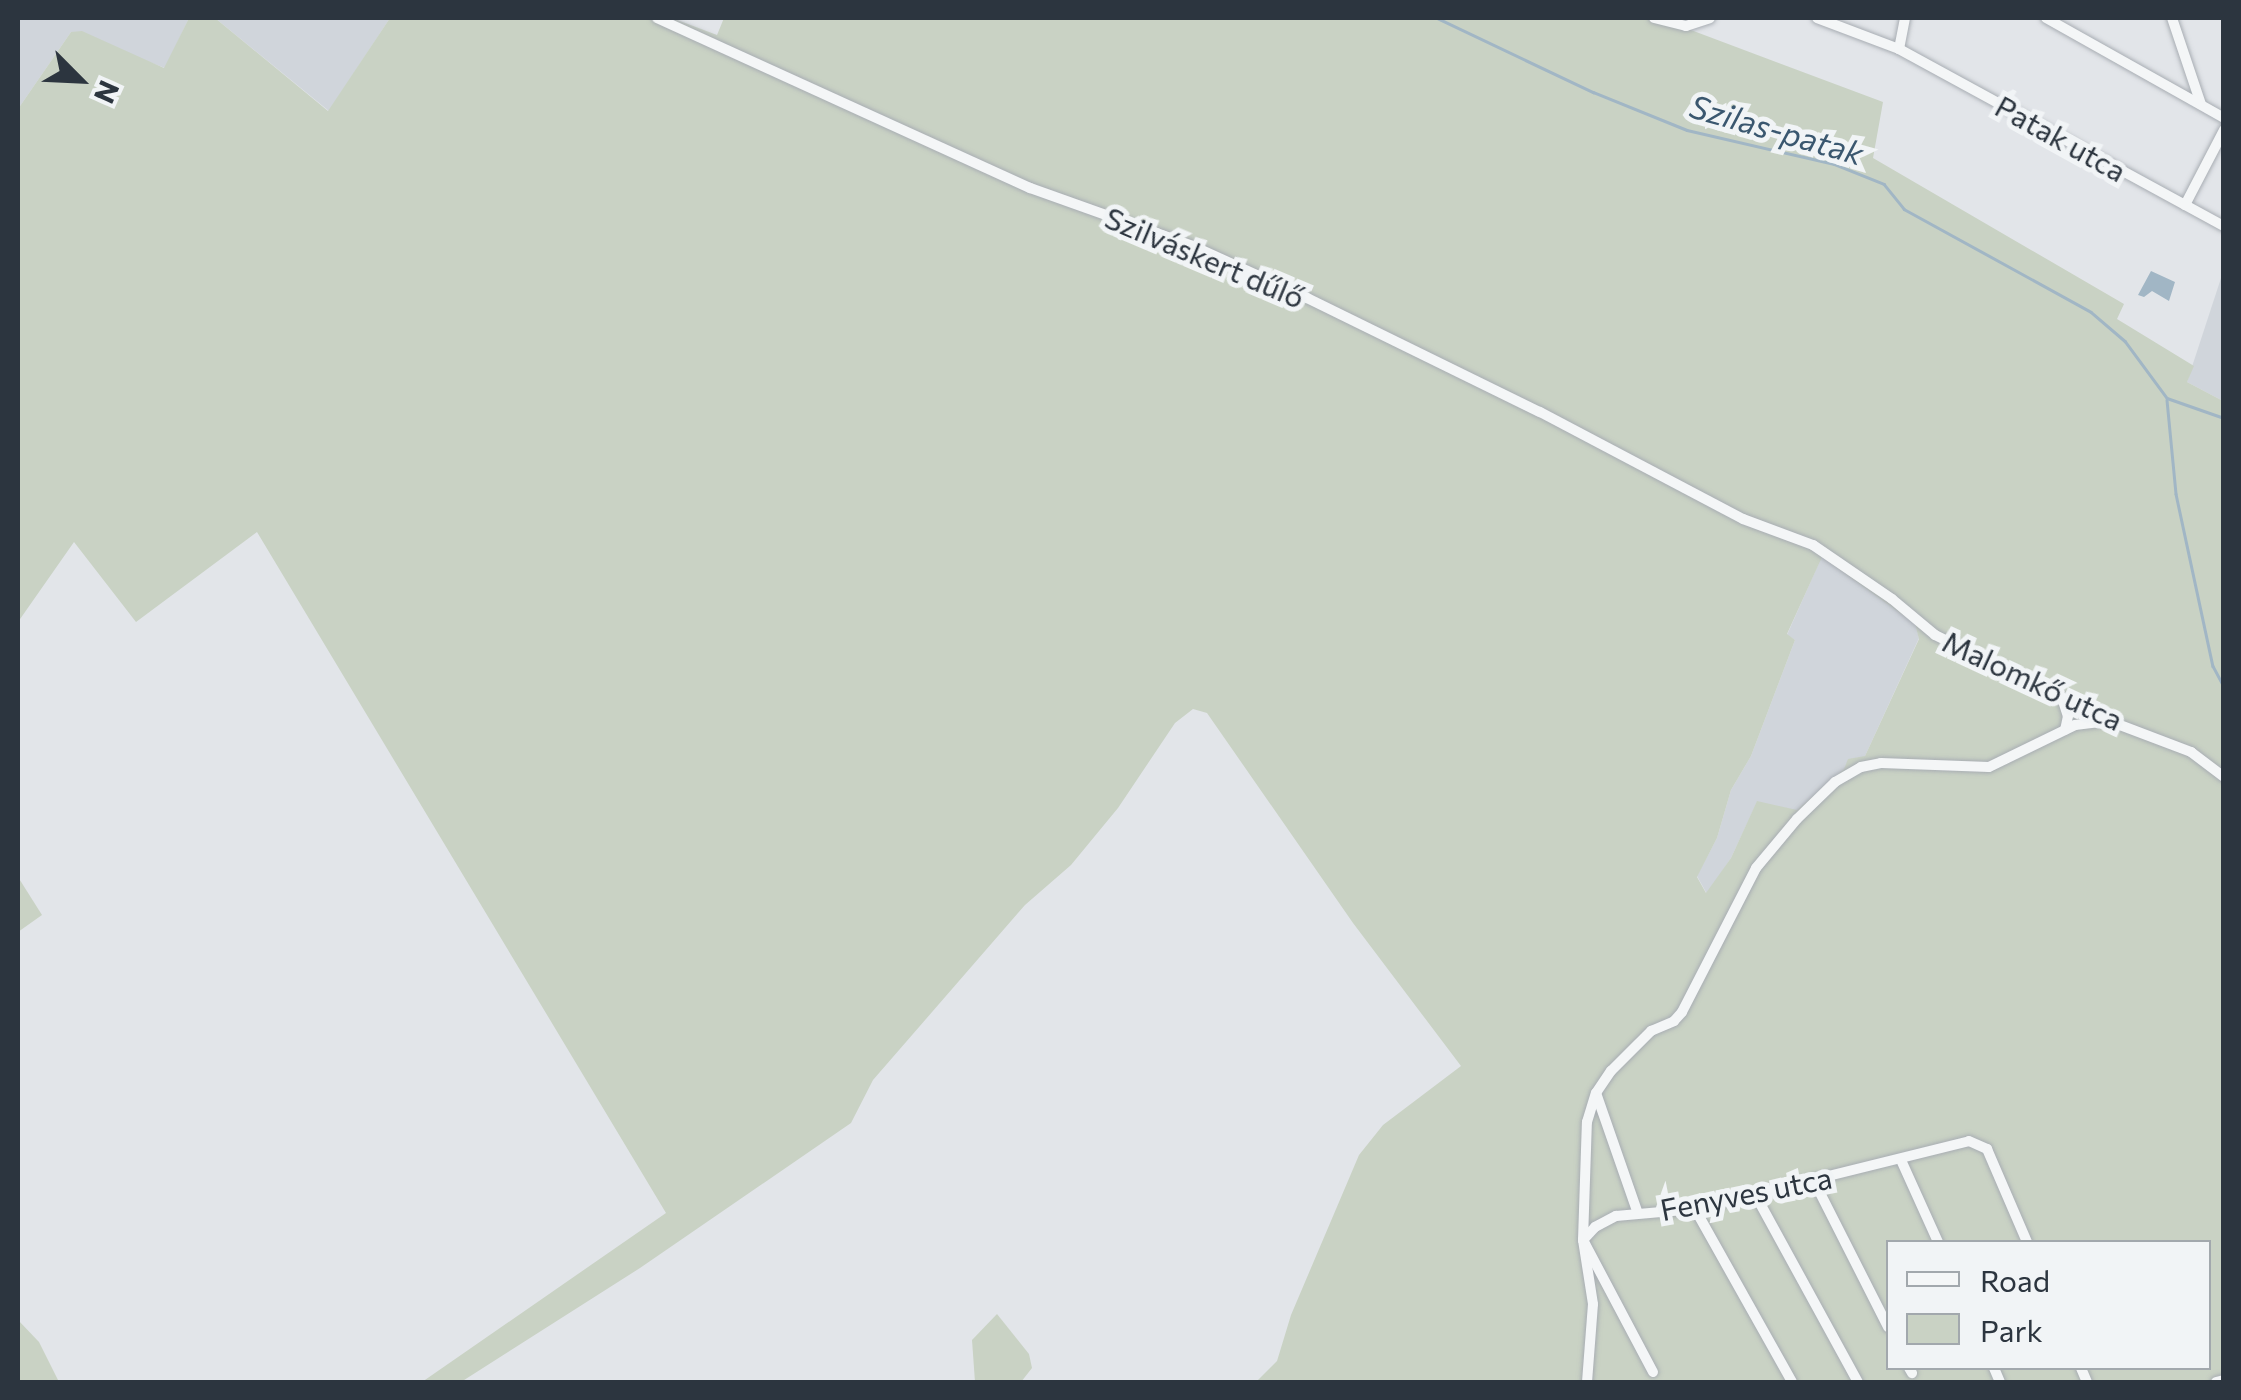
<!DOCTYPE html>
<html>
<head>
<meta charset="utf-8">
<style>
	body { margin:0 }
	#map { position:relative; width:2241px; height:1400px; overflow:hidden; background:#e2e5e9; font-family:Commissioner,sans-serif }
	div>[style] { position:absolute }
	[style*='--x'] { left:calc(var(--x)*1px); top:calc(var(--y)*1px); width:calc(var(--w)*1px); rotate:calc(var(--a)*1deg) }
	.built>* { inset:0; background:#d0d5db }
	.green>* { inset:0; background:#c9d2c4 }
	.water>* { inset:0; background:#a1b6c5 }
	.stream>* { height:2.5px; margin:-1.25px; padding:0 1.25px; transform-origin:1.25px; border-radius:1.25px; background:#a1b6c5 }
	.roads { filter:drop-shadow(0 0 2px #a8adb3) drop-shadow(0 0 2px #a8adb3) }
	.minor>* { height:10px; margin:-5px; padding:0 5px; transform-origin:5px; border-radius:5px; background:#f4f6f7 }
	span { translate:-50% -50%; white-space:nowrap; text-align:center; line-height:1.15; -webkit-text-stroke:10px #f1f4f6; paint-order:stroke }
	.street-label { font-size:30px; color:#2c353f }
	.water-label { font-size:32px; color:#3a576f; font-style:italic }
	.frame { position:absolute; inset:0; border:20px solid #2c353f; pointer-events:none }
	.legend { position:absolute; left:1886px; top:1240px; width:325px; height:130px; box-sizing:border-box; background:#f1f4f6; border:2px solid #a2a8ad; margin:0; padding:12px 18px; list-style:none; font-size:30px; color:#2c353f }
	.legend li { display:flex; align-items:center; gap:20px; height:50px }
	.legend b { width:50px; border:2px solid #a2a8ad }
	.north { position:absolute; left:30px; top:30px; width:100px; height:100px; -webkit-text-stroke:8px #f1f4f6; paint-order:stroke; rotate:114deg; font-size:28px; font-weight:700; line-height:40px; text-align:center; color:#2c353f }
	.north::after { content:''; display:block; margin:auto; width:35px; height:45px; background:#2c353f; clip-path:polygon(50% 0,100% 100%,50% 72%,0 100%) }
</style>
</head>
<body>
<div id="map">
	<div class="built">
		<i style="clip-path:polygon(18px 18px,189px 18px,165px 68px,71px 32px,18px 109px)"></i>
		<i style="clip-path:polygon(215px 18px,390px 18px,329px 111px)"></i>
		<i style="clip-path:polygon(2223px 272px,2223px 401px,2187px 382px)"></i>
		<i style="clip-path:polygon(1822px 556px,1915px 624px,1919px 638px,1865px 756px,1844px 769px,1797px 811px,1757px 802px,1731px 858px,1707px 894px,1697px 876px,1717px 838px,1731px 790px,1751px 756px,1795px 640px,1787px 635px)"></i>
	</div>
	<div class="green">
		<i style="clip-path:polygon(evenodd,189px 18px,215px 18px,328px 111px,390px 18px,672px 18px,717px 35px,724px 18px,1659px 18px,1883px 102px,1873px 158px,2124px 304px,2117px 319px,2194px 366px,2187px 382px,2223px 401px,2223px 1382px,1256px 1382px,1277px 1361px,1291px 1315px,1359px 1155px,1383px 1125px,1461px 1066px,1353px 923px,1207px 713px,1193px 709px,1175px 723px,1118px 808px,1071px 865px,1025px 905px,873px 1080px,851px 1123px,640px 1268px,461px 1382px,422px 1382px,666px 1213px,257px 532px,136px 622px,74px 542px,18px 622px,18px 109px,71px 32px,82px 31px,164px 68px,189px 18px,1822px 557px,1915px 624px,1919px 639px,1865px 756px,1848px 759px,1844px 769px,1797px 810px,1757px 801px,1731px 858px,1706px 893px,1697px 877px,1717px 838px,1731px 790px,1751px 756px,1795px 640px,1787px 634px,1822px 557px,189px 18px,1888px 1242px,2208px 1242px,2208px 1368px,1888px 1368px,1888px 1242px)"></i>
		<i style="clip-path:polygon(18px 877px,42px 915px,18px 932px)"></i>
		<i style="clip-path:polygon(997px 1314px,1029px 1354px,1032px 1368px,1021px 1382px,975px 1382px,972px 1340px)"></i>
		<i style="clip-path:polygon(18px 1320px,39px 1342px,59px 1382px,18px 1382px)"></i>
	</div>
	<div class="water">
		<i style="clip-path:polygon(2151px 271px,2175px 282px,2169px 301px,2152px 291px,2144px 297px,2138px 295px)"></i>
	</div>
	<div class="stream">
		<i style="--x:1437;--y:18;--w:173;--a:25.4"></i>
		<i style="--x:1593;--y:92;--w:101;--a:22"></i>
		<i style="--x:1687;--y:130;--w:151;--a:13"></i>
		<i style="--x:1834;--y:164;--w:54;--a:21.8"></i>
		<i style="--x:1884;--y:184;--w:32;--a:51"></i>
		<i style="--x:1904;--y:209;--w:213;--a:28.8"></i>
		<i style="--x:2091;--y:312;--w:45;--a:40.5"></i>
		<i style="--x:2125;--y:341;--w:71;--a:53.6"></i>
		<i style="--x:2167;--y:398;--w:60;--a:19.3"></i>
		<i style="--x:2167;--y:400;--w:94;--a:84.5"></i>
		<i style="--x:2176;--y:494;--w:176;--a:77.9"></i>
		<i style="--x:2213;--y:666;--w:24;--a:62"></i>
	</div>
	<div class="roads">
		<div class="minor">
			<i style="--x:657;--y:18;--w:410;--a:24.5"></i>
			<i style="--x:1030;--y:188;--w:173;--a:19.6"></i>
			<i style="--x:1193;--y:246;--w:125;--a:24.5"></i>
			<i style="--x:1307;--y:298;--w:259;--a:26.1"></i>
			<i style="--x:1540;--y:412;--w:229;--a:27.8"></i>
			<i style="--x:1743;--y:519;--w:75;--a:20.4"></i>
			<i style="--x:1813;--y:545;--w:96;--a:34.4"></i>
			<i style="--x:1892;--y:599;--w:56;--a:39.9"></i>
			<i style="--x:1935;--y:635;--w:197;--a:26.2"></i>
			<i style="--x:2112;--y:722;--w:85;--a:20.8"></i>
			<i style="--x:2191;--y:752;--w:41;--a:37.1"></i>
			<i style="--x:1654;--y:18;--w:33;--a:14"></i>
			<i style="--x:1686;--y:26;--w:25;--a:-18"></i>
			<i style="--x:1817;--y:18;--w:88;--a:20.7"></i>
			<i style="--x:1899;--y:49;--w:370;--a:28.6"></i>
			<i style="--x:2046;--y:18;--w:204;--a:29.3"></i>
			<i style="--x:2172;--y:18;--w:91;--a:71.4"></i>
			<i style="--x:1899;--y:49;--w:32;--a:-79"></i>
			<i style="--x:2185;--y:205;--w:85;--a:-62.5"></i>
			<i style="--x:2062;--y:698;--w:19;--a:72"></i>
			<i style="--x:2068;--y:716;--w:14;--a:102"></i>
			<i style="--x:1596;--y:1093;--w:125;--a:70.8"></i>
			<i style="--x:1901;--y:1160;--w:90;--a:65.7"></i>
			<i style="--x:1814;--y:1181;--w:164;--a:63.1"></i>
			<i style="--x:1756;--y:1196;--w:212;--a:61.3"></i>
			<i style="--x:1695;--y:1209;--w:198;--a:60.7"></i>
			<i style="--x:1909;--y:1368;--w:6;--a:59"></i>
			<i style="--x:1994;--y:1368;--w:15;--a:67"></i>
			<i style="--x:2081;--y:1368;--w:15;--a:67"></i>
			<i style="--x:1653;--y:1372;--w:149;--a:-117.9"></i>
			<i style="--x:1583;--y:1240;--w:118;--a:-88.1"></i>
			<i style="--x:1587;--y:1122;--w:30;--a:-73"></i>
			<i style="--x:1596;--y:1093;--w:27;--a:-56"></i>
			<i style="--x:1611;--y:1071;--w:57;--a:-45"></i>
			<i style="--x:1651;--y:1031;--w:25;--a:-23"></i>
			<i style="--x:1674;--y:1021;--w:12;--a:-48"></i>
			<i style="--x:1682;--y:1012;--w:162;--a:-62.8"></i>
			<i style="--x:1756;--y:868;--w:64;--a:-50.1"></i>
			<i style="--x:1797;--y:819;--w:53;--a:-44.2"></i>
			<i style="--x:1835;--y:782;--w:30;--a:-30"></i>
			<i style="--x:1861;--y:767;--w:20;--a:-11"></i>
			<i style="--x:1881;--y:763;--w:108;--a:2.1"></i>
			<i style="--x:1989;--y:767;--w:96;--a:-26"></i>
			<i style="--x:2075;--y:725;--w:31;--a:-7"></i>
			<i style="--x:1587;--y:1382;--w:78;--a:-85.6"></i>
			<i style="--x:1593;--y:1304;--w:65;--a:-98.9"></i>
			<i style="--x:1583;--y:1240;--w:18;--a:-47"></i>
			<i style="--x:1595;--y:1227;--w:24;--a:-28"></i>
			<i style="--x:1616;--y:1216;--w:79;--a:-5.1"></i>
			<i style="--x:1695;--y:1209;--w:282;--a:-13.9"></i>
			<i style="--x:1969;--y:1141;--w:20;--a:24"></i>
			<i style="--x:1987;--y:1149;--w:101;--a:66.7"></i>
			<i style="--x:2216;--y:1382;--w:8;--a:-14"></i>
		</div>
	</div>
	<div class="street-label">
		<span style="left:2061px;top:138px;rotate:29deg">Patak utca</span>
		<span style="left:1205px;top:257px;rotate:23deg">Szilváskert dűlő</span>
		<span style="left:2033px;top:680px;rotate:25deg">Malomkő utca</span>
		<span style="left:1746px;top:1193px;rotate:-11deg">Fenyves utca</span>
	</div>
	<div class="water-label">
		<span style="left:1777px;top:129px;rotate:16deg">Szilas-patak</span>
	</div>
	<div class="frame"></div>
	<ul class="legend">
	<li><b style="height:12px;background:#f4f6f7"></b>Road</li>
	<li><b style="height:28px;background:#c9d2c4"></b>Park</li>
	</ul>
	<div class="north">N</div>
</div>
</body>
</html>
